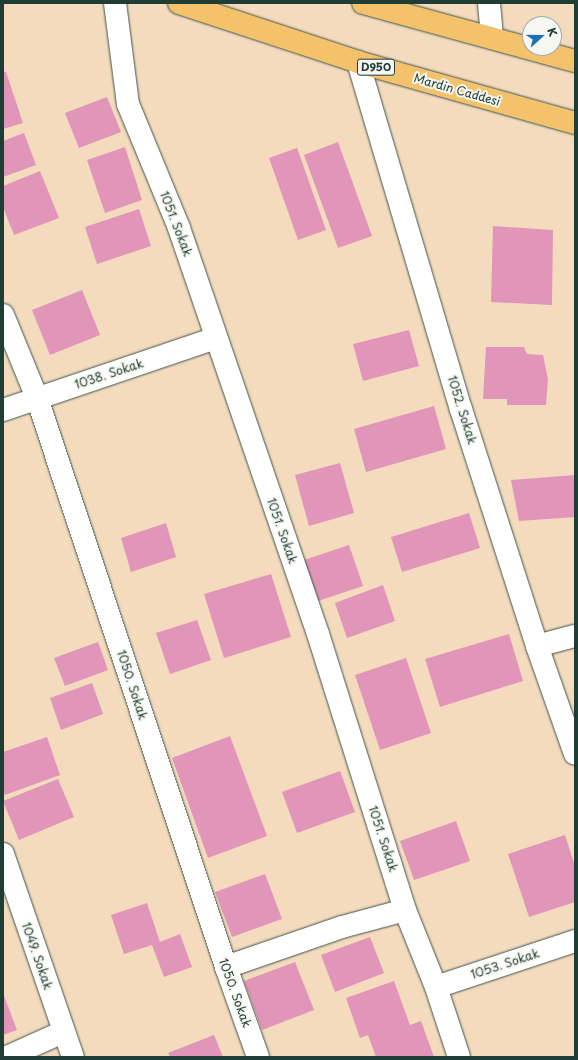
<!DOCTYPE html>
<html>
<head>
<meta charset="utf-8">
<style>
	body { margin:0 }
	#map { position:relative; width:578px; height:1060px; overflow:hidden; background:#f4dbbe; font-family:"Playpen Sans",sans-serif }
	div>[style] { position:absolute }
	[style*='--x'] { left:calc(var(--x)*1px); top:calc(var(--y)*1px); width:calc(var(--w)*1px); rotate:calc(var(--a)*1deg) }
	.building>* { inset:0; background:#e095b9 }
	.roads { filter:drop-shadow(0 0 1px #3f5549) drop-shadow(0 0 1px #3f5549) }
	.minor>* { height:22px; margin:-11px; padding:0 11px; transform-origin:11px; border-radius:11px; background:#fff }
	.trunk>* { height:22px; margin:-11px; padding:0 11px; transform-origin:11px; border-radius:11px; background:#f3c26a }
	span { translate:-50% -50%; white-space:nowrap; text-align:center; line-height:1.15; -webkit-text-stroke:4px #f6f6f2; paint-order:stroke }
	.shield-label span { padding:1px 3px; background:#f6f6f2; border:1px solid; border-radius:3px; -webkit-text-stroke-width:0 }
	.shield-label { font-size:11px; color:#1f3d34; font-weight:700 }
	.street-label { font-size:12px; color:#1f3d34 }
	.frame { position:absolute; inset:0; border:4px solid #1f3d34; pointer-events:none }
	.north { position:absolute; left:522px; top:16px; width:40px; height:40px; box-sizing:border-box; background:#f6f6f2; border:1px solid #a0aca6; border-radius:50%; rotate:69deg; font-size:11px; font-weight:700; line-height:16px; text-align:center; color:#1f3d34 }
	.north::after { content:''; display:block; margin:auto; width:14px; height:18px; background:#1f6fb2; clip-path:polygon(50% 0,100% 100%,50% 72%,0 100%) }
</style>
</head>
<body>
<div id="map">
	<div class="building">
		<i style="clip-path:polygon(3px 71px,6px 72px,23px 123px,3px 129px)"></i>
		<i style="clip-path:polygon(107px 97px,121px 132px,79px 148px,65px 113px)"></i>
		<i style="clip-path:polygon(24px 133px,36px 165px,3px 177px,3px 141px)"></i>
		<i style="clip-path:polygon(338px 142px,372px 236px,338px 248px,304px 155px)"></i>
		<i style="clip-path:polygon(125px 147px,142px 200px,105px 213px,87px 160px)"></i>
		<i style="clip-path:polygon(297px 148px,326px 230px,298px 240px,269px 158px)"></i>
		<i style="clip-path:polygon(40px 171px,59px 218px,14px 235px,3px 207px,3px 186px)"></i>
		<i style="clip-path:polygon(139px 209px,151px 246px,97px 264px,85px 227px)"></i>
		<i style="clip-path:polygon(493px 226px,553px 230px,552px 305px,491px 302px)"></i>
		<i style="clip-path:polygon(82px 290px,100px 335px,50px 355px,32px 310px)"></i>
		<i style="clip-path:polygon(409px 330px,419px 366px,363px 381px,353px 344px)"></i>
		<i style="clip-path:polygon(486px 347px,524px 347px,527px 354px,543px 355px,548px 379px,546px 405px,507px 405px,507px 399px,483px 399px)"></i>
		<i style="clip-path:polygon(434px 406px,446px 449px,366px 472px,354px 429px)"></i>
		<i style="clip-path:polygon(340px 463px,354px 513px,309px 526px,295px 475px)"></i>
		<i style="clip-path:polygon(575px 475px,575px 517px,519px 521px,511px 480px)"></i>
		<i style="clip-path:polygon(469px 513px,480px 548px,402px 572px,391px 537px)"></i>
		<i style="clip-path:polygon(166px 523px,176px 557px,131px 572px,121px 538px)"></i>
		<i style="clip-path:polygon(349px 545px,363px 586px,318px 601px,304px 560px)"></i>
		<i style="clip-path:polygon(271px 574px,291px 637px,224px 658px,204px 594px)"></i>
		<i style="clip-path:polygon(383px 585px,395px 621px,347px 638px,335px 603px)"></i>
		<i style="clip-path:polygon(197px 620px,211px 660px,170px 674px,156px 633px)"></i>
		<i style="clip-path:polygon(509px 634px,523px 681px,440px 707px,425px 659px)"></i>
		<i style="clip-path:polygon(98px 642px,108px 670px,65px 686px,54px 658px)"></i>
		<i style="clip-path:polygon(406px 658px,431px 733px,380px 750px,355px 675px)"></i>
		<i style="clip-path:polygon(92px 683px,103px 714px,61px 730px,50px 698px)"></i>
		<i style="clip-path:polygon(230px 736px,267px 836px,208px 858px,172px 758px)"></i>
		<i style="clip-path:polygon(47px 737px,60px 775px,5px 795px,3px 790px,3px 752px)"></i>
		<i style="clip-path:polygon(340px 771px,355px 812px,297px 833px,282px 792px)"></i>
		<i style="clip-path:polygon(58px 779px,74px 817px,19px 840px,3px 801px)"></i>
		<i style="clip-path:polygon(456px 821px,470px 861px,414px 880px,400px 841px)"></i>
		<i style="clip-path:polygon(565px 835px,575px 866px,575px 902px,529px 917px,508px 854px)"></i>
		<i style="clip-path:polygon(265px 874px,282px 919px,232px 937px,215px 892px)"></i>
		<i style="clip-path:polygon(147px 903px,160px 942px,180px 934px,192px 967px,164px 977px,152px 945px,124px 954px,111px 915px)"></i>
		<i style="clip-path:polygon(370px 937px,384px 973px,335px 992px,321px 955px)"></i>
		<i style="clip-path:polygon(295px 962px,314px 1010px,262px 1030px,244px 981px)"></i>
		<i style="clip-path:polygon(394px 981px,410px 1025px,421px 1021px,434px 1057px,376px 1057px,368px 1035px,360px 1038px,346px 998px)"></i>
		<i style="clip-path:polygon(3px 993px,17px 1030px,3px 1035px)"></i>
		<i style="clip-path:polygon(214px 1035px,223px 1057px,170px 1057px,168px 1053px)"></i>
	</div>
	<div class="roads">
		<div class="minor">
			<i style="--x:115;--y:3;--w:102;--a:82.7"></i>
			<i style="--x:128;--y:104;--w:134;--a:67.6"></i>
			<i style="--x:179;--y:228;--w:429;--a:71.1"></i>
			<i style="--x:318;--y:634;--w:289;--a:72.5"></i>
			<i style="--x:405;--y:910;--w:83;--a:68.1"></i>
			<i style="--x:436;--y:987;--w:74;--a:71.8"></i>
			<i style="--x:489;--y:3;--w:35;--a:85"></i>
			<i style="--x:358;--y:62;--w:362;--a:73.5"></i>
			<i style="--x:461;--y:409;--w:249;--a:72.2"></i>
			<i style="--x:537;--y:646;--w:114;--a:70.6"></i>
			<i style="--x:3;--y:315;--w:90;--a:67.7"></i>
			<i style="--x:37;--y:398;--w:600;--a:71.63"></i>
			<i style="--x:226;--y:967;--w:96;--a:70.4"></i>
			<i style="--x:3;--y:410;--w:225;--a:-18.7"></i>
			<i style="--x:537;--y:646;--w:39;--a:-15"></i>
			<i style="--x:3;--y:854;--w:215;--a:71"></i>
			<i style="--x:226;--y:967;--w:123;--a:-19"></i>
			<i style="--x:342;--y:927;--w:65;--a:-15.1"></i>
			<i style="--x:436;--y:987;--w:146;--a:-18.3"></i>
			<i style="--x:7;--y:1057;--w:61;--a:-24.1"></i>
		</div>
		<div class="trunk">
			<i style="--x:179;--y:3;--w:188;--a:18.2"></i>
			<i style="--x:358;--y:62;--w:225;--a:15.7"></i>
			<i style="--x:363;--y:3;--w:220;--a:15.3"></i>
		</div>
	</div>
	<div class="shield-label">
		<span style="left:376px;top:67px">D950</span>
	</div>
	<div class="street-label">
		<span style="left:457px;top:90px;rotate:16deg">Mardin Caddesi</span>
		<span style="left:176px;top:224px;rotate:69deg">1051. Sokak</span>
		<span style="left:109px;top:374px;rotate:-18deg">1038. Sokak</span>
		<span style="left:462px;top:410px;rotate:73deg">1052. Sokak</span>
		<span style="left:282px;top:531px;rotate:71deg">1051. Sokak</span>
		<span style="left:132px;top:685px;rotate:72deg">1050. Sokak</span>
		<span style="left:383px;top:839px;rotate:72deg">1051. Sokak</span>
		<span style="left:37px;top:956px;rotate:71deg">1049. Sokak</span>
		<span style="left:505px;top:964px;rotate:-18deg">1053. Sokak</span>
		<span style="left:235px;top:993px;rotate:70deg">1050. Sokak</span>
	</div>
	<div class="frame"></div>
	<div class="north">K</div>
</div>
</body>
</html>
